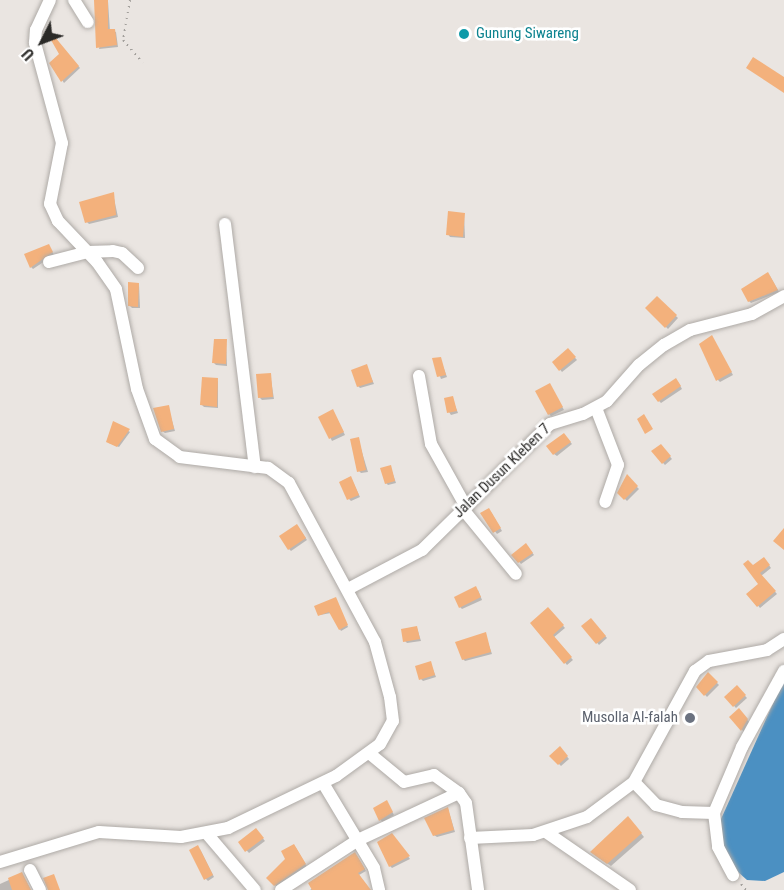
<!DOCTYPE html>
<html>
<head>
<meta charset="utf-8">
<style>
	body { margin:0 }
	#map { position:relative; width:784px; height:890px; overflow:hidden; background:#eae5e1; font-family:"Roboto Condensed",sans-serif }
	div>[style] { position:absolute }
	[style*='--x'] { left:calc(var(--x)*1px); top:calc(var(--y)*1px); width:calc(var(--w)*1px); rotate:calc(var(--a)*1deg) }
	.water>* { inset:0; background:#4b90c2 }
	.shadow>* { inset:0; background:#0003 }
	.building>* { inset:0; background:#f3b17c }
	.path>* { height:2px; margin-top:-1px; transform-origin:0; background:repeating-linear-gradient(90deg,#a29f9b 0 1.5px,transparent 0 6px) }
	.roads { filter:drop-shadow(0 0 2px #aeaaa6) drop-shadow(0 0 2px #aeaaa6) }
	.minor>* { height:12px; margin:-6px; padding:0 6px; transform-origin:6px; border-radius:6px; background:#fff }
	.dots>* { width:16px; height:16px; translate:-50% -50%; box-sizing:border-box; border:3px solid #fff; border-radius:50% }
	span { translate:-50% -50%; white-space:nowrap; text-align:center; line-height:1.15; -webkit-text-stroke:5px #fff; paint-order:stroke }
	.culture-label { font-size:15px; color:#0d838f }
	.left { translate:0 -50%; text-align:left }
	.street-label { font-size:15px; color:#2b2a28 }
	.worship-label { font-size:15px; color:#5b616d }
	.right { translate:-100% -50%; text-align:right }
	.north { position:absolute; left:12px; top:12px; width:60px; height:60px; -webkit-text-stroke:4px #fff; paint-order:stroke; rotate:228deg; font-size:16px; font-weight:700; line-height:24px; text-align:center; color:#2b2a28 }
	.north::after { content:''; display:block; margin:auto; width:21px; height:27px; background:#2b2a28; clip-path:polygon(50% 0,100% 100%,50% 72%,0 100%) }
</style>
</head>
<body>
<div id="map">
	<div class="water">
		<i style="clip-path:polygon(784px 679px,784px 872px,765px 881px,747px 880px,728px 863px,720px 836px,721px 819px)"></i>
	</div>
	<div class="shadow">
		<i style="clip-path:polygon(108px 1px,110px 31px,116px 32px,118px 47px,99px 49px)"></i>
		<i style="clip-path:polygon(50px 33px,80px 68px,64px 83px,51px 63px,61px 54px)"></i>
		<i style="clip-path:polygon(113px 194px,118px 217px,89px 224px,87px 222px)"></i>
		<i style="clip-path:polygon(464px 214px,465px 238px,450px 237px,448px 234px)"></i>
		<i style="clip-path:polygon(49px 246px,54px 255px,33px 269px,31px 267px)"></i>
		<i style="clip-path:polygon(770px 276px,779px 292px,751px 303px,749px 301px)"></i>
		<i style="clip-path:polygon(139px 284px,140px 308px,132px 308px,129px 305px)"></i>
		<i style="clip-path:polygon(657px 298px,678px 318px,668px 329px,647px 308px)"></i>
		<i style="clip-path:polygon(712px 337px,733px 375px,720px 382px,718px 380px)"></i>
		<i style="clip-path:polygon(226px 341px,227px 366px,216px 365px,214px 363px)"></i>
		<i style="clip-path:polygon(568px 350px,577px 360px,562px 372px,554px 362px)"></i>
		<i style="clip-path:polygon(440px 358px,447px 377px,441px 379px,434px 360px)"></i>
		<i style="clip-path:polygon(366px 366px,374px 384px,360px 388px,358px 386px)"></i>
		<i style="clip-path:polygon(270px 374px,274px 399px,262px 400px,260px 398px)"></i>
		<i style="clip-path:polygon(218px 380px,218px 408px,204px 407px,202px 405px)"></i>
		<i style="clip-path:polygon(678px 382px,682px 389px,661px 403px,659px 401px)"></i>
		<i style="clip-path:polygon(551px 387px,564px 410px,551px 416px,549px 414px)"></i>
		<i style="clip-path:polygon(452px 398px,458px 413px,451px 415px,449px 412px)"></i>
		<i style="clip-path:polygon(168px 407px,175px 431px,165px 433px,162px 431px)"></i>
		<i style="clip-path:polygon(333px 411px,345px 435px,332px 441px,320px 417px)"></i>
		<i style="clip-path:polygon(114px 423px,130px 432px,119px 447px,109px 443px)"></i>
		<i style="clip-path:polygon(566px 437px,572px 444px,557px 456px,554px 454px)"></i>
		<i style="clip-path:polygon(358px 439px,368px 472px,361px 473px,359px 471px)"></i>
		<i style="clip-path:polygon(661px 446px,672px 459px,665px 465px,653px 452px)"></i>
		<i style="clip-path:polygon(390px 466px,396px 483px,388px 485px,386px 483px)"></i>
		<i style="clip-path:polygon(627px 477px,639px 489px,627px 501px,619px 493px)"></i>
		<i style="clip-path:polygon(352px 480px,360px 497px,351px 501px,349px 499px)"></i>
		<i style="clip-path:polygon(491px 512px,502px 531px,497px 534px,482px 514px)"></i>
		<i style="clip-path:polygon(299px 528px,307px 540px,291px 551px,289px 549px)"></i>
		<i style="clip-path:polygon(528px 547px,534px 555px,521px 564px,513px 555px)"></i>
		<i style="clip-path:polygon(766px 561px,771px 568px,761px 576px,777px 594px,760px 608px,749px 595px,760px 585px,753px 567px)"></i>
		<i style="clip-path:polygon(478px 590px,482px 600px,462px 609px,460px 607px)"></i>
		<i style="clip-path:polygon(336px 599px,348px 627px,341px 631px,331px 613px,320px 615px)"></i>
		<i style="clip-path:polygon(548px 609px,565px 628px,553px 638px,573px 660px,567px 665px,532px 623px)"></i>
		<i style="clip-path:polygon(591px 620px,607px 638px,599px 645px,583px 626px)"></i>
		<i style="clip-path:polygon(417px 628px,421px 641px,407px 643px,405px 641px)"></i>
		<i style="clip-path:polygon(485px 634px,492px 654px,465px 661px,463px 659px)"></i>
		<i style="clip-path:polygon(430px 662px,436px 677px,423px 681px,421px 679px)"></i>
		<i style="clip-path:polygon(708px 674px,719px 685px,707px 697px,698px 687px)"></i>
		<i style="clip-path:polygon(737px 687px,747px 698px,736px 708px,726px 697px)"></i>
		<i style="clip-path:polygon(739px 710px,749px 722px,744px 732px,731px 717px)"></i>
		<i style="clip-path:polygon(560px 748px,569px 759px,561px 766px,551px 756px)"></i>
		<i style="clip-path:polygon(387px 802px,394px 815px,383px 822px,380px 820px)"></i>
		<i style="clip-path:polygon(448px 809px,455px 832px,437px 837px,434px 835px)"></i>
		<i style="clip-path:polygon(631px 821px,644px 837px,611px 866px,595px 855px)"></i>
		<i style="clip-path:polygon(256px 830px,265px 841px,249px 853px,240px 843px)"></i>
		<i style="clip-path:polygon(394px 837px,410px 859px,392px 868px,390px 866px)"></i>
		<i style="clip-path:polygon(296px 848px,307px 867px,277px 887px,268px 878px)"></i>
		<i style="clip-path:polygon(200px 849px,214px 877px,208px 881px,206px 879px)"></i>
		<i style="clip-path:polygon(357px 856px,366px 871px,359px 875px,370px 890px,310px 890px)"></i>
		<i style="clip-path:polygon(22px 874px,31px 890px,0 890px,0 884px)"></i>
	</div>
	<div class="building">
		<i style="clip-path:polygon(94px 0,108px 0,108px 29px,115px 29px,117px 45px,96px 48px)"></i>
		<i style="clip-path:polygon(50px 31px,79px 66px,61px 82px,49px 63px,59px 54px,47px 33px)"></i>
		<i style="clip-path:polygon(753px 57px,784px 77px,784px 93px,746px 68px)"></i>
		<i style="clip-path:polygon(114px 192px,116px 215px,85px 223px,79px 202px)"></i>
		<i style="clip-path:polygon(448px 211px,465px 213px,463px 237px,446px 235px)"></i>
		<i style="clip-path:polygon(49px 244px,53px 252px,30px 268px,24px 254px)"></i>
		<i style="clip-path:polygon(768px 272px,778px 290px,748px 302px,741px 289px)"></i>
		<i style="clip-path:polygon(128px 282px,139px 283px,138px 307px,128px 306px)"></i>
		<i style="clip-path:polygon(657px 296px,677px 315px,665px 328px,645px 308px)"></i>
		<i style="clip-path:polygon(712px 335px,732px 372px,716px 381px,699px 344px)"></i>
		<i style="clip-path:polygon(214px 339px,227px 339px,226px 364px,212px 363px)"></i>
		<i style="clip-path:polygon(568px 348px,576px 357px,559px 371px,552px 362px)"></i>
		<i style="clip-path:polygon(441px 357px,446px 375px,437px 377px,432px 358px)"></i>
		<i style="clip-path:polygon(367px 364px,373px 382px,357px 387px,351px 370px)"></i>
		<i style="clip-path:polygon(271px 373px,273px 397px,258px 398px,256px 374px)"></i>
		<i style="clip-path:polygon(202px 377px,218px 378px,217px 407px,200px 405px)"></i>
		<i style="clip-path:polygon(676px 378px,681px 386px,658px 402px,652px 394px)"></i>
		<i style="clip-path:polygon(550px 383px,563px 407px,548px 415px,535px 391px)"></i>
		<i style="clip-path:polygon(453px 396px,457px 411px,447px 413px,444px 398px)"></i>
		<i style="clip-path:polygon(169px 405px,174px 429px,161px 432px,153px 408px)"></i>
		<i style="clip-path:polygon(333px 409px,344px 432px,329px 439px,318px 417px)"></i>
		<i style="clip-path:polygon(644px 414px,653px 429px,645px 434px,637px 419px)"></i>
		<i style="clip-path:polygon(113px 421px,130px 429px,117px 447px,106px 442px)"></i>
		<i style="clip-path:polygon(564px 433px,571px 442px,553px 455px,546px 446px)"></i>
		<i style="clip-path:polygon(359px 437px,366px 470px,357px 472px,350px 439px)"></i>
		<i style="clip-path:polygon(661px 444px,671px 456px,662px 464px,651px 451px)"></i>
		<i style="clip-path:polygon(391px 465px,395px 481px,385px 484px,380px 468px)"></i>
		<i style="clip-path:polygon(627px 474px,638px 486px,624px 500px,617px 493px)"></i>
		<i style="clip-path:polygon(351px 476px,359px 495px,347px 500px,339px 482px)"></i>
		<i style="clip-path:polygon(489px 508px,501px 528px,493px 533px,480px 513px)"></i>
		<i style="clip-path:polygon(297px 524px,306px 538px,288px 550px,279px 536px)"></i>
		<i style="clip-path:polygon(784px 528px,784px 550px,773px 541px)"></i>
		<i style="clip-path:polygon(526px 543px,533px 553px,518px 563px,511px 555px)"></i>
		<i style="clip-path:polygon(764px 557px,770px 565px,760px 573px,776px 591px,757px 607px,746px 594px,758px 584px,743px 564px,748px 560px,753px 565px)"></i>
		<i style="clip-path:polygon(476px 586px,481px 597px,459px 608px,454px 597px)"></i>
		<i style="clip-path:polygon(336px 597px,348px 625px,339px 630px,329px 612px,318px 616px,314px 606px)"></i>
		<i style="clip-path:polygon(548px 607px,564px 625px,553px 635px,572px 657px,564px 664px,530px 623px)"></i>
		<i style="clip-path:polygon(591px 618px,606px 636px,596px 644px,581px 626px)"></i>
		<i style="clip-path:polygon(417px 626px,420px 639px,403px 642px,401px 629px)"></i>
		<i style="clip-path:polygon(486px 632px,491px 652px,462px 660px,455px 642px)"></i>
		<i style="clip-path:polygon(431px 661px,435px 675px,419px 680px,415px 666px)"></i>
		<i style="clip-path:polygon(708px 672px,718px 682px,704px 696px,696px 687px)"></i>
		<i style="clip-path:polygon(737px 685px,746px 695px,733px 707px,724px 697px)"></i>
		<i style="clip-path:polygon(739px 708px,748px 719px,741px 731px,729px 717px)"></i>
		<i style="clip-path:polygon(560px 746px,568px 756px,558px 765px,549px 756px)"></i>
		<i style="clip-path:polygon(387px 800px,393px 812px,379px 821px,373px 808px)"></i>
		<i style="clip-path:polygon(448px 807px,454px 830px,433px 836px,424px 818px)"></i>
		<i style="clip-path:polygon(628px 816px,642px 833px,607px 864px,590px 852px)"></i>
		<i style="clip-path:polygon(256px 828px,264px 838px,245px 852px,238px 842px)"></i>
		<i style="clip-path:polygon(392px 833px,410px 856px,389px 867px,377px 842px)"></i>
		<i style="clip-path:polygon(294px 844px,306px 864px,274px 886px,266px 878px,285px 859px,281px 851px)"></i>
		<i style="clip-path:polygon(198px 845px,213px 875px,204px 880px,189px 850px)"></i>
		<i style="clip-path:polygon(355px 852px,365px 869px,358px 873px,371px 890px,312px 890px,308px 883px)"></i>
		<i style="clip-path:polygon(22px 872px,31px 890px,12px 890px,8px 878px)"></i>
		<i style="clip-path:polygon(54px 874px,60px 890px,48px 890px,43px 878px)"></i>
	</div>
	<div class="path">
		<i style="--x:130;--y:0;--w:41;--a:99.9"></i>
		<i style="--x:123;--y:40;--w:30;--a:49"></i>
		<i style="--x:741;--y:884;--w:8;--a:50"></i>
	</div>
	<div class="roads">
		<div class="minor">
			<i style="--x:74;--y:0;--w:26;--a:58"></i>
			<i style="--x:225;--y:224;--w:245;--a:83"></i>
			<i style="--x:49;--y:262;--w:40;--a:-14.4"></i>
			<i style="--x:88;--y:252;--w:25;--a:-2"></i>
			<i style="--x:113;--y:251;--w:9;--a:13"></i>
			<i style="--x:122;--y:253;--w:22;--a:43"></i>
			<i style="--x:419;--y:376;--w:69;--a:80"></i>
			<i style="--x:431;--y:444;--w:70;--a:60.9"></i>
			<i style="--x:596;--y:408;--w:61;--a:68.9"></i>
			<i style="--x:618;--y:465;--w:39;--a:109"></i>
			<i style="--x:462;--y:508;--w:85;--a:50.7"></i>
			<i style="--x:348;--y:589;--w:84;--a:-27.8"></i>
			<i style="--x:422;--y:550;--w:180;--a:-44.5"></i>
			<i style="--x:550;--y:424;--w:34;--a:-17"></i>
			<i style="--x:583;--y:414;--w:27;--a:-28"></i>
			<i style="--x:607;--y:401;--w:48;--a:-48.4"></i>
			<i style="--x:639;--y:365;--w:32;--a:-39"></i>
			<i style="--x:664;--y:345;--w:30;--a:-30"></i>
			<i style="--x:690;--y:330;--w:64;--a:-14.5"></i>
			<i style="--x:752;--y:314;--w:37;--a:-29"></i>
			<i style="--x:369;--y:753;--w:45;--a:39.6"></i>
			<i style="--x:404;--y:782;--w:31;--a:-13"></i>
			<i style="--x:434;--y:775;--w:31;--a:36"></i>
			<i style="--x:459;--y:793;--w:12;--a:55"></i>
			<i style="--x:466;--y:803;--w:88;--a:82.1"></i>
			<i style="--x:634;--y:782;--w:32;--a:46"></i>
			<i style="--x:656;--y:805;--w:27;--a:15"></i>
			<i style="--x:682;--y:812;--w:32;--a:2"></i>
			<i style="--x:714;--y:813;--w:34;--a:83"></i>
			<i style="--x:718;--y:847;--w:32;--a:62"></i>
			<i style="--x:323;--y:783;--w:99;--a:59"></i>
			<i style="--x:374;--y:868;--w:23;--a:77"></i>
			<i style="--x:714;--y:813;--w:72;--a:-67"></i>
			<i style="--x:742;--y:747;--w:87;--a:-61.1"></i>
			<i style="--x:546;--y:832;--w:102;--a:34.6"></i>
			<i style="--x:208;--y:835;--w:72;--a:49.5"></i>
			<i style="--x:470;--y:838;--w:63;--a:-2.7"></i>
			<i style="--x:533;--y:835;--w:57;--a:-18.4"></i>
			<i style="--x:587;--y:817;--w:59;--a:-36.7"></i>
			<i style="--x:634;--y:782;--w:127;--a:-61.2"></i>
			<i style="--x:695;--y:671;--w:17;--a:-36"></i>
			<i style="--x:709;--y:661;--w:59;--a:-10.7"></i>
			<i style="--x:767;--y:650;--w:20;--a:-33"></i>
			<i style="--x:0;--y:862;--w:103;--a:-16.9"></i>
			<i style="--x:99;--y:832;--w:82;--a:3.5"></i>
			<i style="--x:181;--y:837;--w:48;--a:-10.8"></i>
			<i style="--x:228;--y:828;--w:120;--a:-25.7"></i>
			<i style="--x:336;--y:776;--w:54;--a:-36"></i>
			<i style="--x:380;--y:744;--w:26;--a:-61"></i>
			<i style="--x:393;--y:721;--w:24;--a:-97"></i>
			<i style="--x:390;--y:697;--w:57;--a:-105.3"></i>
			<i style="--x:375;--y:642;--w:181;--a:-118.4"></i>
			<i style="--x:289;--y:483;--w:26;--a:-144"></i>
			<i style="--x:268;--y:468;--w:89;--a:-172.9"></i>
			<i style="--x:180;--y:457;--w:31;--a:-144"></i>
			<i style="--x:155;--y:439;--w:53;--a:-109.8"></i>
			<i style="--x:137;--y:389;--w:102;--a:-101.9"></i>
			<i style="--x:116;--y:289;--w:33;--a:-125"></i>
			<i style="--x:97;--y:262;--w:57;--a:-133.6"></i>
			<i style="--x:58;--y:221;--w:19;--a:-115"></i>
			<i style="--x:50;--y:204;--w:62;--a:-78.9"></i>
			<i style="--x:62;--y:143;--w:104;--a:-105.1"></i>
			<i style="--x:35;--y:43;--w:13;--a:-86"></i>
			<i style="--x:36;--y:30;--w:33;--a:-65"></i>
			<i style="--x:30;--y:870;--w:22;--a:63"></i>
			<i style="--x:281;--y:890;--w:92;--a:-33"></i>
			<i style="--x:358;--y:840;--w:111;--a:-25"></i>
		</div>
	</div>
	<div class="dots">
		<i style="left:464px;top:34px;background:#0f9aa8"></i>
		<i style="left:690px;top:718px;background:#6b7280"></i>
	</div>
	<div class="culture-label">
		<span class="left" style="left:476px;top:34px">Gunung Siwareng</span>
	</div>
	<div class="street-label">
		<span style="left:502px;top:471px;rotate:-44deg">Jalan Dusun Kleben 7</span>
	</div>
	<div class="worship-label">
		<span class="right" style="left:678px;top:718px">Musolla Al-falah</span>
	</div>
	<div class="north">U</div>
</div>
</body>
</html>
